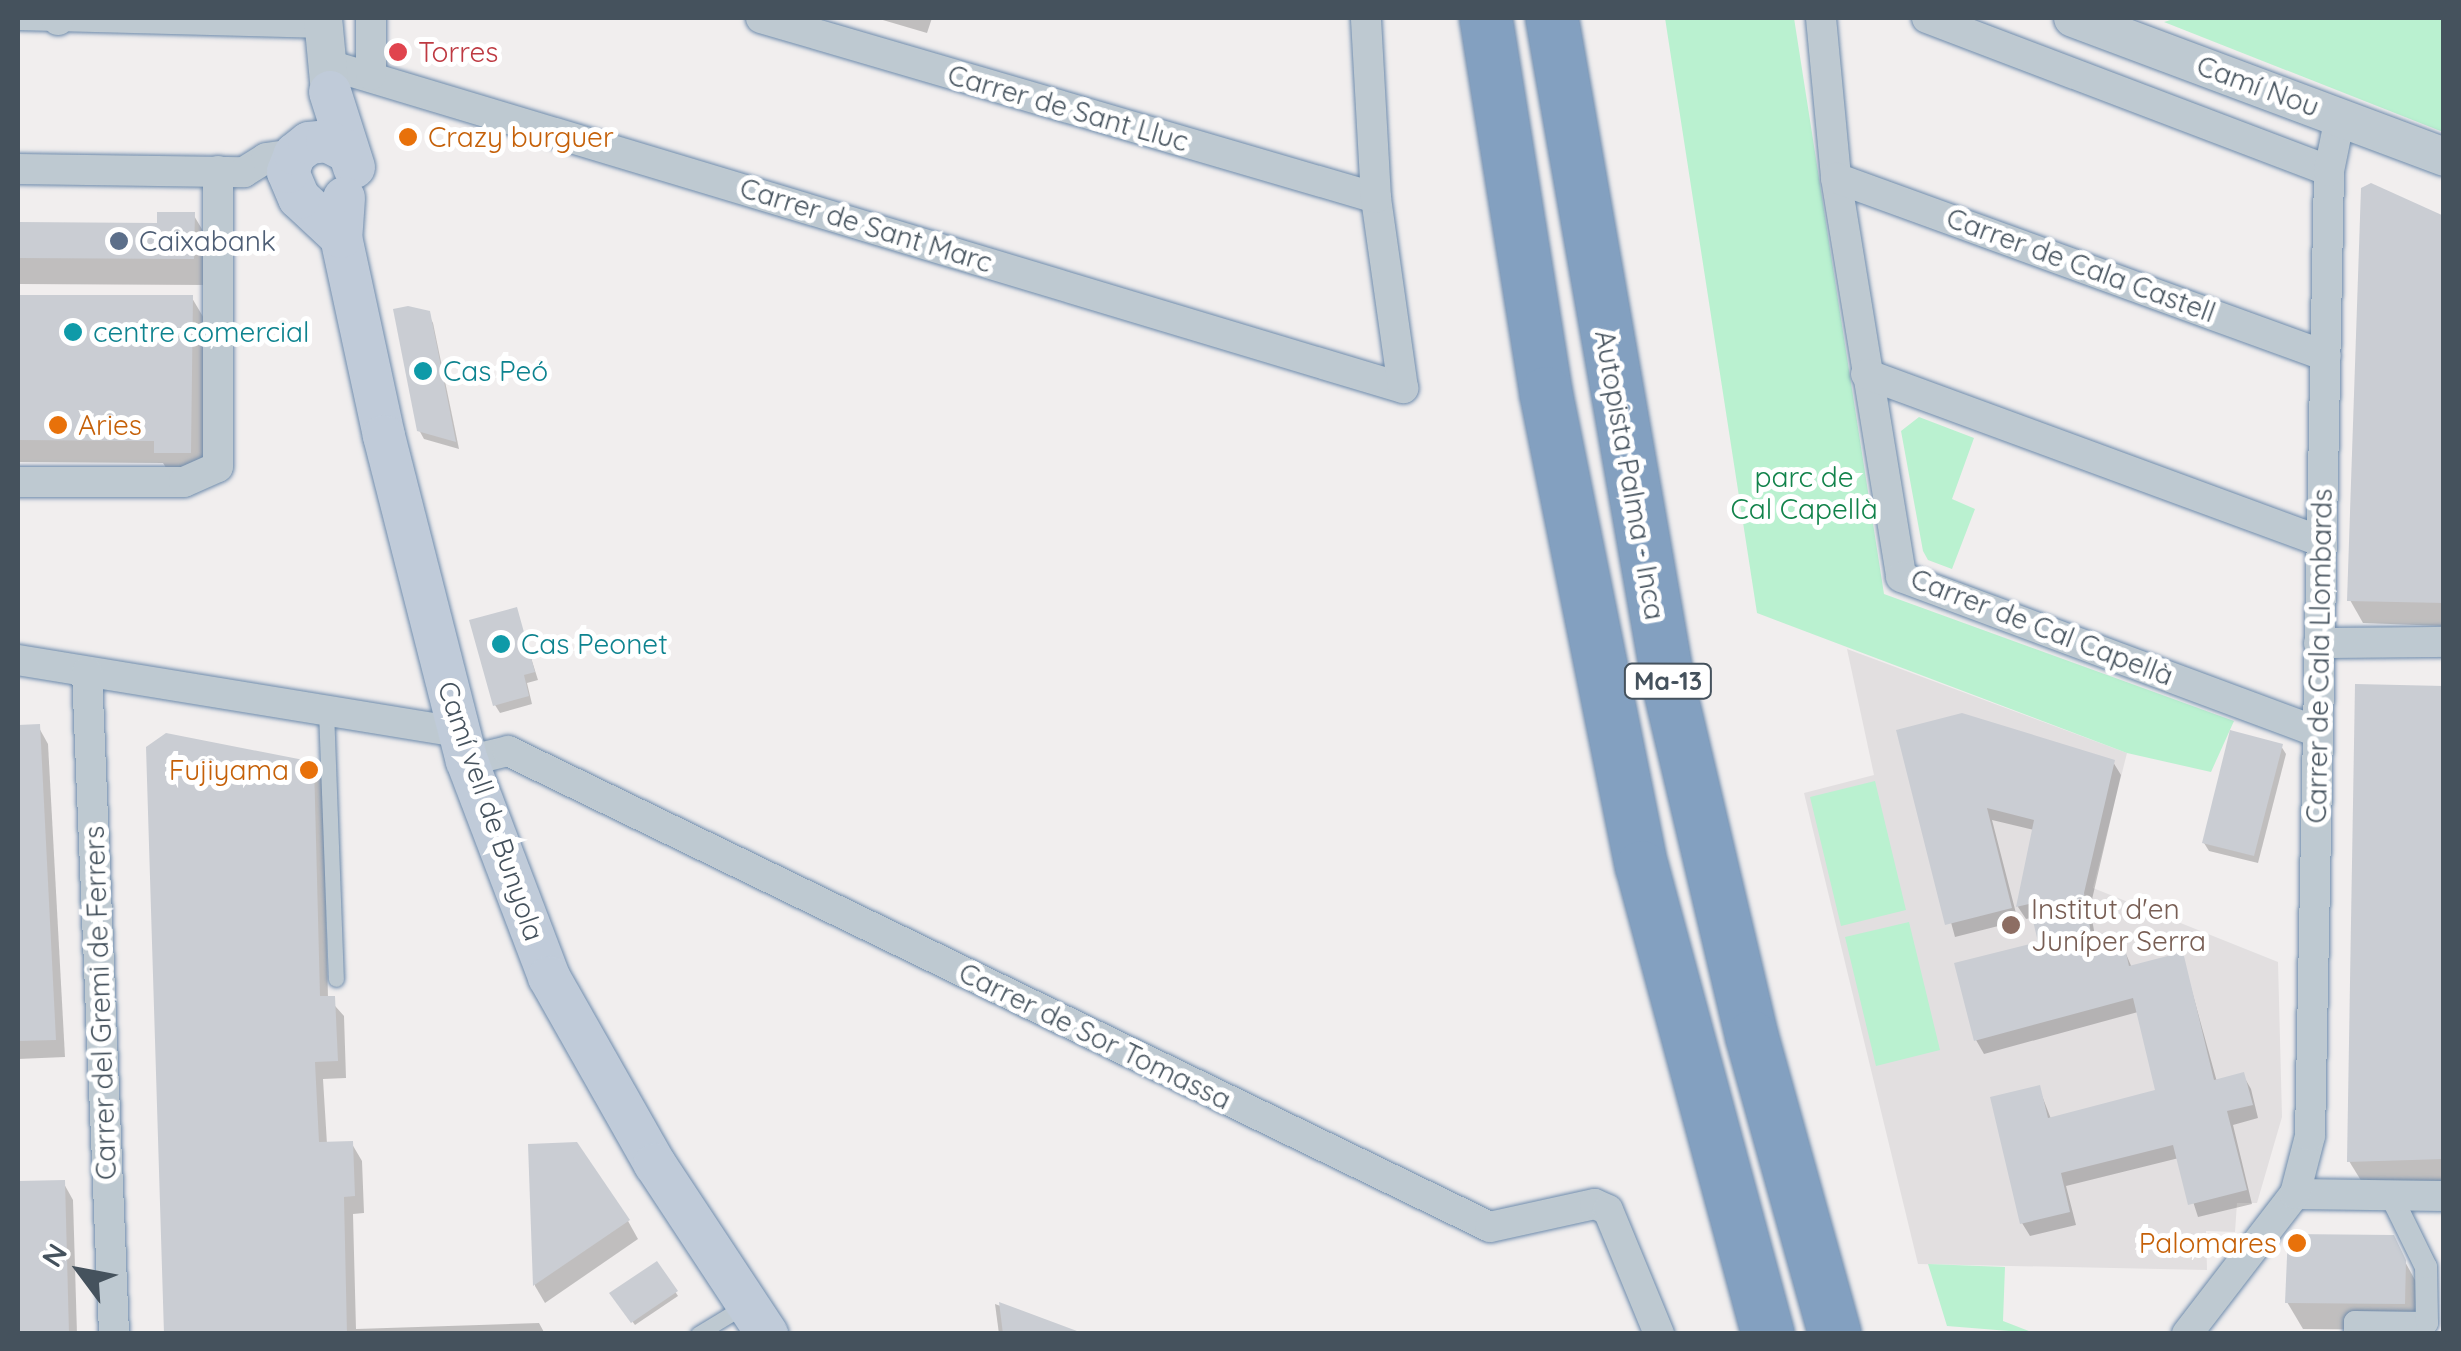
<!DOCTYPE html>
<html>
<head>
<meta charset="utf-8">
<style>
	body { margin:0 }
	#map { position:relative; width:2461px; height:1351px; overflow:hidden; background:#f1eeee; font-family:Quicksand,sans-serif }
	div>[style] { position:absolute }
	[style*='--x'] { left:calc(var(--x)*1px); top:calc(var(--y)*1px); width:calc(var(--w)*1px); rotate:calc(var(--a)*1deg) }
	.education>* { inset:0; background:#e2dfe0 }
	.green>* { inset:0; background:#baf1d0 }
	.shadow>* { inset:0; background:#0003 }
	.building>* { inset:0; background:#cacdd3 }
	.roads { filter:drop-shadow(0 0 2px #6e8bac) drop-shadow(0 0 2px #6e8bac) }
	.service>* { height:15px; margin:-7.5px; padding:0 7.5px; transform-origin:7.5px; border-radius:7.5px; background:#bec9d1 }
	.pedestrian>* { height:22px; margin:-11px; padding:0 11px; transform-origin:11px; border-radius:11px; background:#bec9d1 }
	.minor>* { height:30px; margin:-15px; padding:0 15px; transform-origin:15px; border-radius:15px; background:#bec9d1 }
	.tertiary>* { height:38px; margin:-19px; padding:0 19px; transform-origin:19px; border-radius:19px; background:#bec9d1 }
	.secondary>* { height:42px; margin:-21px; padding:0 21px; transform-origin:21px; border-radius:21px; background:#c0cbd9 }
	.motorway>* { height:52px; margin:-26px; padding:0 26px; transform-origin:26px; border-radius:26px; background:#83a0c0 }
	.dots>* { width:28px; height:28px; translate:-50% -50%; box-sizing:border-box; border:5px solid #fff; border-radius:50% }
	span { translate:-50% -50%; white-space:nowrap; text-align:center; line-height:1.15; -webkit-text-stroke:10px #fff; paint-order:stroke }
	.shield-label span { padding:2px 8px; background:#fff; border:2px solid; border-radius:8px; -webkit-text-stroke-width:0 }
	.shield-label { font-size:25px; color:#45525d; font-weight:700 }
	.health-label { font-size:28px; color:#be3a42 }
	.left { translate:0 -50%; text-align:left }
	.street-label { font-size:28px; color:#45525d }
	.food-label { font-size:28px; color:#c56008 }
	.right { translate:-100% -50%; text-align:right }
	.service-label { font-size:28px; color:#4e5e75 }
	.culture-label { font-size:28px; color:#0d838f }
	.park-label { font-size:28px; color:#12834b }
	.education-label { font-size:28px; color:#785e54 }
	.frame { position:absolute; inset:0; border:20px solid #45525d; pointer-events:none }
	.north { position:absolute; left:30px; top:1221px; width:100px; height:100px; -webkit-text-stroke:8px #fff; paint-order:stroke; rotate:302deg; font-size:28px; font-weight:700; line-height:40px; text-align:center; color:#45525d }
	.north::after { content:''; display:block; margin:auto; width:35px; height:45px; background:#45525d; clip-path:polygon(50% 0,100% 100%,50% 72%,0 100%) }
</style>
</head>
<body>
<div id="map">
	<div class="education">
		<i style="clip-path:polygon(1847px 649px,2127px 753px,2093px 888px,2278px 962px,2282px 1117px,2257px 1203px,2237px 1203px,2235px 1232px,2206px 1231px,2207px 1270px,1918px 1264px,1804px 793px,1874px 775px)"></i>
	</div>
	<div class="green">
		<i style="clip-path:polygon(1665px 18px,1794px 18px,1884px 594px,2234px 721px,2211px 772px,2127px 753px,1757px 613px)"></i>
		<i style="clip-path:polygon(2177px 18px,2443px 18px,2443px 132px,2164px 22px)"></i>
		<i style="clip-path:polygon(1919px 417px,1974px 438px,1952px 499px,1975px 509px,1952px 569px,1928px 560px,1923px 551px,1901px 431px)"></i>
		<i style="clip-path:polygon(1875px 781px,1906px 910px,1841px 926px,1810px 797px)"></i>
		<i style="clip-path:polygon(1909px 922px,1940px 1050px,1876px 1066px,1845px 937px)"></i>
		<i style="clip-path:polygon(1928px 1264px,2005px 1267px,2003px 1321px,2034px 1333px,1947px 1326px)"></i>
	</div>
	<div class="shadow">
		<i style="clip-path:polygon(876px 18px,932px 18px,927px 33px)"></i>
		<i style="clip-path:polygon(193px 214px,209px 241px,208px 285px,18px 284px,18px 224px,160px 225px)"></i>
		<i style="clip-path:polygon(2444px 219px,2444px 626px,2363px 623px,2350px 600px)"></i>
		<i style="clip-path:polygon(18px 297px,192px 298px,205px 320px,203px 475px,170px 474px,163px 463px,18px 462px)"></i>
		<i style="clip-path:polygon(428px 314px,433px 323px,459px 449px,424px 439px,419px 430px)"></i>
		<i style="clip-path:polygon(516px 610px,538px 680px,527px 683px,532px 704px,500px 713px,495px 705px)"></i>
		<i style="clip-path:polygon(2444px 687px,2444px 1186px,2365px 1187px,2349px 1161px)"></i>
		<i style="clip-path:polygon(38px 726px,48px 744px,65px 1057px,18px 1059px,18px 727px)"></i>
		<i style="clip-path:polygon(1899px 731px,2113px 762px,2121px 775px,2090px 908px,2098px 953px,2123px 947px,2132px 968px,2182px 955px,2217px 1082px,2243px 1075px,2251px 1089px,2258px 1118px,2233px 1125px,2252px 1204px,2198px 1217px,2179px 1158px,2066px 1186px,2076px 1225px,2030px 1236px,2022px 1223px,2039px 1088px,2051px 1119px,2158px 1092px,2138px 1012px,1984px 1054px,1976px 1040px,2041px 944px,2035px 917px,2026px 919px,2018px 907px,2034px 830px,1992px 820px,2018px 921px,1955px 937px)"></i>
		<i style="clip-path:polygon(2281px 746px,2286px 754px,2258px 863px,2209px 851px,2204px 843px)"></i>
		<i style="clip-path:polygon(313px 764px,323px 782px,328px 998px,344px 1016px,346px 1078px,323px 1079px,327px 1144px,352px 1144px,362px 1161px,364px 1213px,353px 1214px,356px 1329px,539px 1323px,545px 1334px,167px 1334px)"></i>
		<i style="clip-path:polygon(531px 1146px,628px 1221px,638px 1239px,545px 1303px,535px 1286px)"></i>
		<i style="clip-path:polygon(63px 1182px,73px 1200px,77px 1334px,18px 1334px,18px 1184px)"></i>
		<i style="clip-path:polygon(2392px 1238px,2420px 1289px,2419px 1330px,2303px 1329px,2287px 1302px)"></i>
		<i style="clip-path:polygon(657px 1264px,678px 1296px,635px 1325px,612px 1294px)"></i>
		<i style="clip-path:polygon(995px 1304px,1056px 1326px,1060px 1334px,999px 1334px)"></i>
	</div>
	<div class="building">
		<i style="clip-path:polygon(2371px 183px,2444px 216px,2444px 603px,2347px 601px,2361px 188px)"></i>
		<i style="clip-path:polygon(157px 212px,195px 212px,194px 259px,18px 258px,18px 222px,157px 223px)"></i>
		<i style="clip-path:polygon(18px 295px,193px 295px,191px 453px,154px 453px,154px 441px,18px 440px)"></i>
		<i style="clip-path:polygon(408px 306px,430px 311px,456px 442px,417px 431px,393px 309px)"></i>
		<i style="clip-path:polygon(517px 607px,535px 672px,524px 675px,529px 696px,493px 706px,469px 620px)"></i>
		<i style="clip-path:polygon(2355px 684px,2444px 686px,2444px 1159px,2347px 1162px)"></i>
		<i style="clip-path:polygon(1962px 713px,2115px 760px,2084px 893px,2094px 951px,2124px 944px,2129px 966px,2183px 952px,2214px 1080px,2244px 1072px,2253px 1105px,2227px 1111px,2247px 1190px,2188px 1205px,2173px 1145px,2061px 1173px,2070px 1212px,2020px 1224px,1990px 1097px,2040px 1085px,2048px 1118px,2155px 1090px,2133px 998px,1974px 1041px,1954px 963px,2038px 942px,2029px 904px,2016px 907px,2034px 820px,1987px 808px,2012px 908px,1945px 925px,1896px 730px)"></i>
		<i style="clip-path:polygon(40px 724px,56px 1040px,18px 1041px,18px 725px)"></i>
		<i style="clip-path:polygon(2230px 730px,2283px 744px,2254px 856px,2202px 843px)"></i>
		<i style="clip-path:polygon(166px 733px,314px 762px,320px 996px,335px 996px,338px 1061px,315px 1062px,319px 1142px,353px 1141px,355px 1196px,344px 1197px,347px 1334px,164px 1334px,146px 747px)"></i>
		<i style="clip-path:polygon(577px 1142px,630px 1220px,533px 1286px,528px 1144px)"></i>
		<i style="clip-path:polygon(65px 1180px,69px 1334px,18px 1334px,18px 1181px)"></i>
		<i style="clip-path:polygon(2288px 1234px,2394px 1235px,2406px 1260px,2405px 1304px,2285px 1303px)"></i>
		<i style="clip-path:polygon(657px 1261px,678px 1291px,631px 1323px,609px 1293px)"></i>
		<i style="clip-path:polygon(999px 1302px,1077px 1331px,1077px 1334px,1003px 1334px)"></i>
	</div>
	<div class="roads">
		<div class="service">
			<i style="--x:326;--y:710;--w:269;--a:87.9"></i>
			<i style="--x:698;--y:1334;--w:54;--a:-31.3"></i>
		</div>
		<div class="pedestrian">
			<i style="--x:18;--y:19;--w:307;--a:1.5"></i>
			<i style="--x:2355;--y:1334;--w:12;--a:-90"></i>
			<i style="--x:2355;--y:1322;--w:72;--a:0.8"></i>
			<i style="--x:2427;--y:1323;--w:56;--a:-91"></i>
			<i style="--x:2426;--y:1267;--w:79;--a:-116.2"></i>
		</div>
		<div class="minor">
			<i style="--x:56;--y:18;--w:3;--a:45"></i>
			<i style="--x:761;--y:18;--w:641;--a:16.31"></i>
			<i style="--x:1821;--y:18;--w:161;--a:84.6"></i>
			<i style="--x:1836;--y:178;--w:404;--a:80.7"></i>
			<i style="--x:1901;--y:577;--w:443;--a:20.4"></i>
			<i style="--x:1927;--y:18;--w:430;--a:20.8"></i>
			<i style="--x:329;--y:65;--w:1122;--a:16.74"></i>
			<i style="--x:1403;--y:388;--w:192;--a:-98.1"></i>
			<i style="--x:1376;--y:198;--w:180;--a:-93.2"></i>
			<i style="--x:371;--y:75;--w:57;--a:-90"></i>
			<i style="--x:18;--y:169;--w:226;--a:0.8"></i>
			<i style="--x:244;--y:172;--w:26;--a:-32"></i>
			<i style="--x:266;--y:158;--w:29;--a:-8"></i>
			<i style="--x:1836;--y:178;--w:521;--a:19.96"></i>
			<i style="--x:1866;--y:374;--w:485;--a:20.2"></i>
			<i style="--x:18;--y:482;--w:166;--a:0"></i>
			<i style="--x:184;--y:482;--w:37;--a:-24"></i>
			<i style="--x:218;--y:467;--w:296;--a:-90"></i>
			<i style="--x:2319;--y:643;--w:125;--a:-0.5"></i>
			<i style="--x:18;--y:660;--w:446;--a:9.3"></i>
			<i style="--x:87;--y:672;--w:663;--a:87.66"></i>
			<i style="--x:467;--y:761;--w:42;--a:-13.7"></i>
			<i style="--x:508;--y:751;--w:1091;--a:25.86"></i>
			<i style="--x:1490;--y:1227;--w:107;--a:-12.4"></i>
			<i style="--x:1595;--y:1204;--w:14;--a:25"></i>
			<i style="--x:1608;--y:1210;--w:134;--a:67.6"></i>
			<i style="--x:2295;--y:1194;--w:149;--a:0.8"></i>
			<i style="--x:2187;--y:1334;--w:177;--a:-52.4"></i>
			<i style="--x:2295;--y:1194;--w:60;--a:-75.5"></i>
			<i style="--x:2310;--y:1136;--w:965;--a:-88.87"></i>
			<i style="--x:2329;--y:171;--w:55;--a:-78.5"></i>
		</div>
		<div class="tertiary">
			<i style="--x:323;--y:18;--w:74;--a:84.6"></i>
			<i style="--x:2073;--y:18;--w:396;--a:20.5"></i>
		</div>
		<div class="secondary">
			<i style="--x:330;--y:92;--w:79;--a:72.3"></i>
			<i style="--x:344;--y:198;--w:39;--a:94"></i>
			<i style="--x:341;--y:237;--w:204;--a:77.8"></i>
			<i style="--x:384;--y:436;--w:335;--a:75.7"></i>
			<i style="--x:467;--y:761;--w:231;--a:69.2"></i>
			<i style="--x:549;--y:977;--w:215;--a:60.5"></i>
			<i style="--x:655;--y:1164;--w:204;--a:56.6"></i>
			<i style="--x:341;--y:237;--w:57;--a:-137.1"></i>
			<i style="--x:299;--y:198;--w:28;--a:-113"></i>
			<i style="--x:288;--y:172;--w:19;--a:-69"></i>
			<i style="--x:295;--y:154;--w:18;--a:-38"></i>
			<i style="--x:309;--y:143;--w:18;--a:-6"></i>
			<i style="--x:327;--y:141;--w:18;--a:27"></i>
		</div>
		<div class="motorway">
			<i style="--x:1486;--y:18;--w:380;--a:80.9"></i>
			<i style="--x:1546;--y:393;--w:484;--a:78.6"></i>
			<i style="--x:1642;--y:867;--w:484;--a:74.9"></i>
			<i style="--x:1552;--y:18;--w:678;--a:80.07"></i>
			<i style="--x:1669;--y:686;--w:361;--a:76.7"></i>
			<i style="--x:1752;--y:1037;--w:308;--a:74.4"></i>
		</div>
	</div>
	<div class="dots">
		<i style="left:398px;top:52px;background:#e0444e"></i>
		<i style="left:408px;top:137px;background:#e8710a"></i>
		<i style="left:119px;top:241px;background:#5c6f8a"></i>
		<i style="left:73px;top:332px;background:#0f9aa8"></i>
		<i style="left:423px;top:371px;background:#0f9aa8"></i>
		<i style="left:58px;top:425px;background:#e8710a"></i>
		<i style="left:501px;top:644px;background:#0f9aa8"></i>
		<i style="left:309px;top:770px;background:#e8710a"></i>
		<i style="left:2011px;top:925px;background:#8d6e63"></i>
		<i style="left:2297px;top:1243px;background:#e8710a"></i>
	</div>
	<div class="shield-label">
		<span style="left:1668px;top:681px">Ma-13</span>
	</div>
	<div class="health-label">
		<span class="left" style="left:418px;top:52px">Torres</span>
	</div>
	<div class="street-label">
		<span style="left:2258px;top:86px;rotate:20deg">Camí Nou</span>
		<span style="left:1068px;top:108px;rotate:16deg">Carrer de Sant Lluc</span>
		<span style="left:866px;top:225px;rotate:17deg">Carrer de Sant Marc</span>
		<span style="left:2081px;top:265px;rotate:20deg">Carrer de Cala Castell</span>
		<span style="left:1630px;top:475px;rotate:80deg">Autopista Palma - Inca</span>
		<span style="left:2042px;top:627px;rotate:21deg">Carrer de Cal Capellà</span>
		<span style="left:2319px;top:656px;rotate:-89deg">Carrer de Cala Llombards</span>
		<span style="left:491px;top:811px;rotate:71deg">Camí vell de Bunyola</span>
		<span style="left:100px;top:1003px;rotate:-92deg">Carrer del Gremi de Ferrers</span>
		<span style="left:1095px;top:1036px;rotate:26deg">Carrer de Sor Tomassa</span>
	</div>
	<div class="food-label">
		<span class="left" style="left:428px;top:137px">Crazy burguer</span>
		<span class="left" style="left:78px;top:425px">Aries</span>
		<span class="right" style="left:289px;top:770px">Fujiyama</span>
		<span class="right" style="left:2277px;top:1243px">Palomares</span>
	</div>
	<div class="service-label">
		<span class="left" style="left:139px;top:241px">Caixabank</span>
	</div>
	<div class="culture-label">
		<span class="left" style="left:93px;top:332px">centre comercial</span>
		<span class="left" style="left:443px;top:371px">Cas Peó</span>
		<span class="left" style="left:521px;top:644px">Cas Peonet</span>
	</div>
	<div class="park-label">
		<span style="left:1804px;top:493px">parc de<br>Cal Capellà</span>
	</div>
	<div class="education-label">
		<span class="left" style="left:2031px;top:925px">Institut d'en<br>Juníper Serra</span>
	</div>
	<div class="frame"></div>
	<div class="north">N</div>
</div>
</body>
</html>
